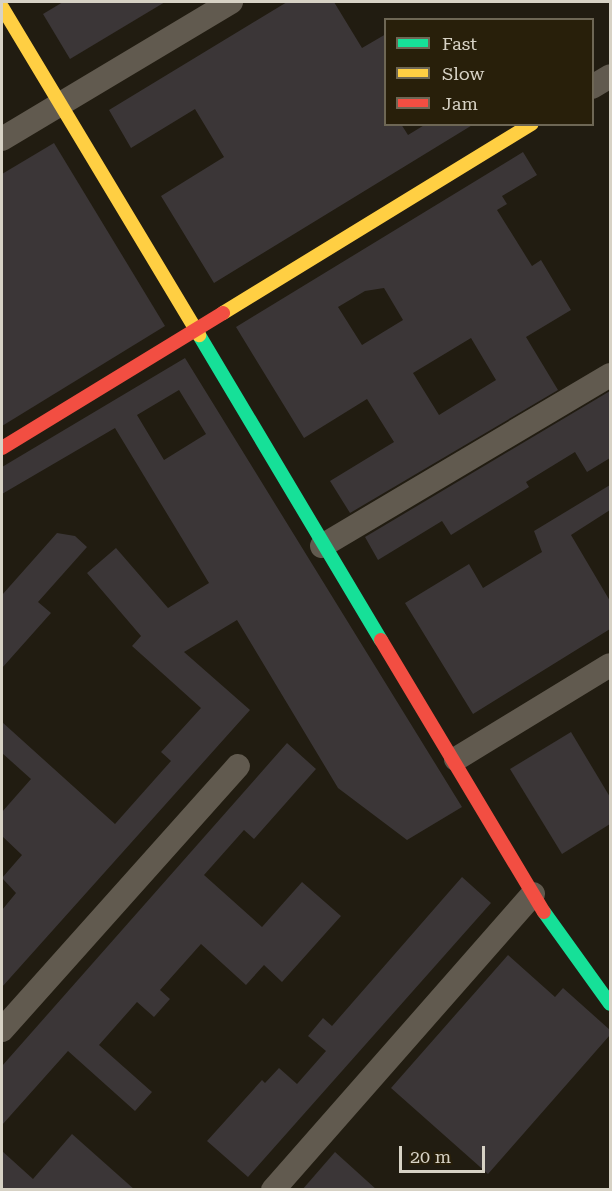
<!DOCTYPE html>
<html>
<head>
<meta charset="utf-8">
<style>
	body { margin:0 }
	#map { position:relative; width:612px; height:1191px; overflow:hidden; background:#211c11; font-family:"Roboto Serif",serif }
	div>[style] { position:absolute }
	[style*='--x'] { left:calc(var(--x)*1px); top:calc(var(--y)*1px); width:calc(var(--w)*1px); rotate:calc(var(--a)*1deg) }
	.building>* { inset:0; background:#3b3637 }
	.street>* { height:24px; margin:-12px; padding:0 12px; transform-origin:12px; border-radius:12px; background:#615a4f }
	.fast>* { height:14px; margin:-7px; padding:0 7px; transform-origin:7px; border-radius:7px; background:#16e098 }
	.slow>* { height:14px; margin:-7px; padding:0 7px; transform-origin:7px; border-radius:7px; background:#ffcf43 }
	.jam>* { height:14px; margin:-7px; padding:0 7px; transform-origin:7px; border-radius:7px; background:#f24e42 }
	span { translate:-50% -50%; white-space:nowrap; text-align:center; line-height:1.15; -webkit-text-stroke:5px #281f0a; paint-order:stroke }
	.frame { position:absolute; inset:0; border:3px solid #d7d2c5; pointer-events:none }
	.legend { position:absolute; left:384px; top:18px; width:210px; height:108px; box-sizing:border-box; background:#281f0a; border:2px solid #6e6755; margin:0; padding:8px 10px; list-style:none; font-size:18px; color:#d7d2c5 }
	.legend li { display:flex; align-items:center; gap:12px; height:30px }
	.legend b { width:30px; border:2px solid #6e6755 }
	.scale { position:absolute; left:399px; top:1146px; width:86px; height:27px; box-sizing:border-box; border:3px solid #d7d2c5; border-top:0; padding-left:8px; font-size:18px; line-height:21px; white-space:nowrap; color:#d7d2c5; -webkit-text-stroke:4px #281f0a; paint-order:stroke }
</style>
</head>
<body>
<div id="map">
	<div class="building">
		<i style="clip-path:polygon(63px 2px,165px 2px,70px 59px,43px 14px)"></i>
		<i style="clip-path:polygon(287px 2px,334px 2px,362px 48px,386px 34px,386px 124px,401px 124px,408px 135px,426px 124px,474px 124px,214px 283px,161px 196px,224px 157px,195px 109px,131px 148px,109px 110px)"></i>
		<i style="clip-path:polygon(54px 143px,165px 326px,2px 426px,2px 174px)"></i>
		<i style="clip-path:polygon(evenodd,523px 152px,537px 175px,502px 196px,507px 204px,497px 210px,532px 266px,541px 260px,571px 310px,526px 337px,558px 390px,350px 513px,330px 481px,394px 442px,367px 399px,304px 438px,236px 327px,523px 152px,384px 288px,403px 320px,362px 345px,338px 307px,365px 291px,384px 288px,523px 152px,471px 338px,496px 380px,439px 415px,413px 373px,471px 338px)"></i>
		<i style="clip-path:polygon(evenodd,185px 358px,462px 807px,407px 840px,338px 788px,237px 620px,184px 652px,250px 710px,2px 987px,2px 910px,16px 893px,2px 878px,22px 855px,2px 836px,2px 812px,31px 779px,2px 753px,2px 722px,115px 824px,171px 761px,161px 752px,201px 708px,132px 646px,141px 636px,87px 573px,116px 548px,168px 608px,209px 583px,115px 428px,2px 494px,2px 467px,185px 358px,179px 390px,206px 434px,164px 460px,137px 415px,179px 390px)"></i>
		<i style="clip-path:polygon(610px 391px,610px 458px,587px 472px,575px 452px,526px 482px,529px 487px,451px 535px,442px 521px,378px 560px,365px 537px)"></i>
		<i style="clip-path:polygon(610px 485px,610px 510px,571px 535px,610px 601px,610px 629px,473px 714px,405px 603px,469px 564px,483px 588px,542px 552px,534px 531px)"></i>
		<i style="clip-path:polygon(57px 533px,75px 536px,87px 547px,38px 602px,51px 613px,2px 668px,2px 595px)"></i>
		<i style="clip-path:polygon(571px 732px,610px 797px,610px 824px,562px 854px,510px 769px)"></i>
		<i style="clip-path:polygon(287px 743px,316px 769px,254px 839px,244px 830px,204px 875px,262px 927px,302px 882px,341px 916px,282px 982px,264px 965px,246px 985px,201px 944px,160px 990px,170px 999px,154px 1017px,137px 1002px,99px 1045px,152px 1092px,135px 1111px,68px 1051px,2px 1125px,2px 1066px)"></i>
		<i style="clip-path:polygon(462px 877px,491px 903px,248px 1177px,207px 1141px,262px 1080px,265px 1083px,279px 1068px,297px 1084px,326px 1051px,308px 1036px,323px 1018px,332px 1026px)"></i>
		<i style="clip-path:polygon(508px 955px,555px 997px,563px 988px,610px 1030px,610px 1035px,488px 1174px,391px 1088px)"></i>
		<i style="clip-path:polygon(72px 1134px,135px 1190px,2px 1190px,2px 1151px,33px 1179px)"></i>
		<i style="clip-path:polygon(335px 1152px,377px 1190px,302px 1190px)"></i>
	</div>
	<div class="street">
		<i style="--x:592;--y:87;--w:21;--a:-31"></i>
		<i style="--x:2;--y:139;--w:267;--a:-30.9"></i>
		<i style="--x:322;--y:546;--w:335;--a:-30.7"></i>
		<i style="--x:456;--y:759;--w:180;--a:-31.4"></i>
		<i style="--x:2;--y:1030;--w:354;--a:-48.2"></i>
		<i style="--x:273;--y:1190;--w:394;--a:-48.7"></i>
	</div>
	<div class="fast">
		<i style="--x:199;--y:335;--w:355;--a:59.2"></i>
		<i style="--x:544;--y:912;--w:113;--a:54.3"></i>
	</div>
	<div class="slow">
		<i style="--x:2;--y:7;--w:383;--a:59"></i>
		<i style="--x:223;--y:313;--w:362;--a:-31.5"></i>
	</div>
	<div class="jam">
		<i style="--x:2;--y:448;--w:259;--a:-31.4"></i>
		<i style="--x:381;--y:640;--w:317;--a:59.1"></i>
	</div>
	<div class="frame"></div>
	<ul class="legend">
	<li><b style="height:8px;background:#16e098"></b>Fast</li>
	<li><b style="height:8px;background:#ffcf43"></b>Slow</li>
	<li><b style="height:8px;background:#f24e42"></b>Jam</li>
	</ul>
	<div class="scale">20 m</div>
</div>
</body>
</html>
